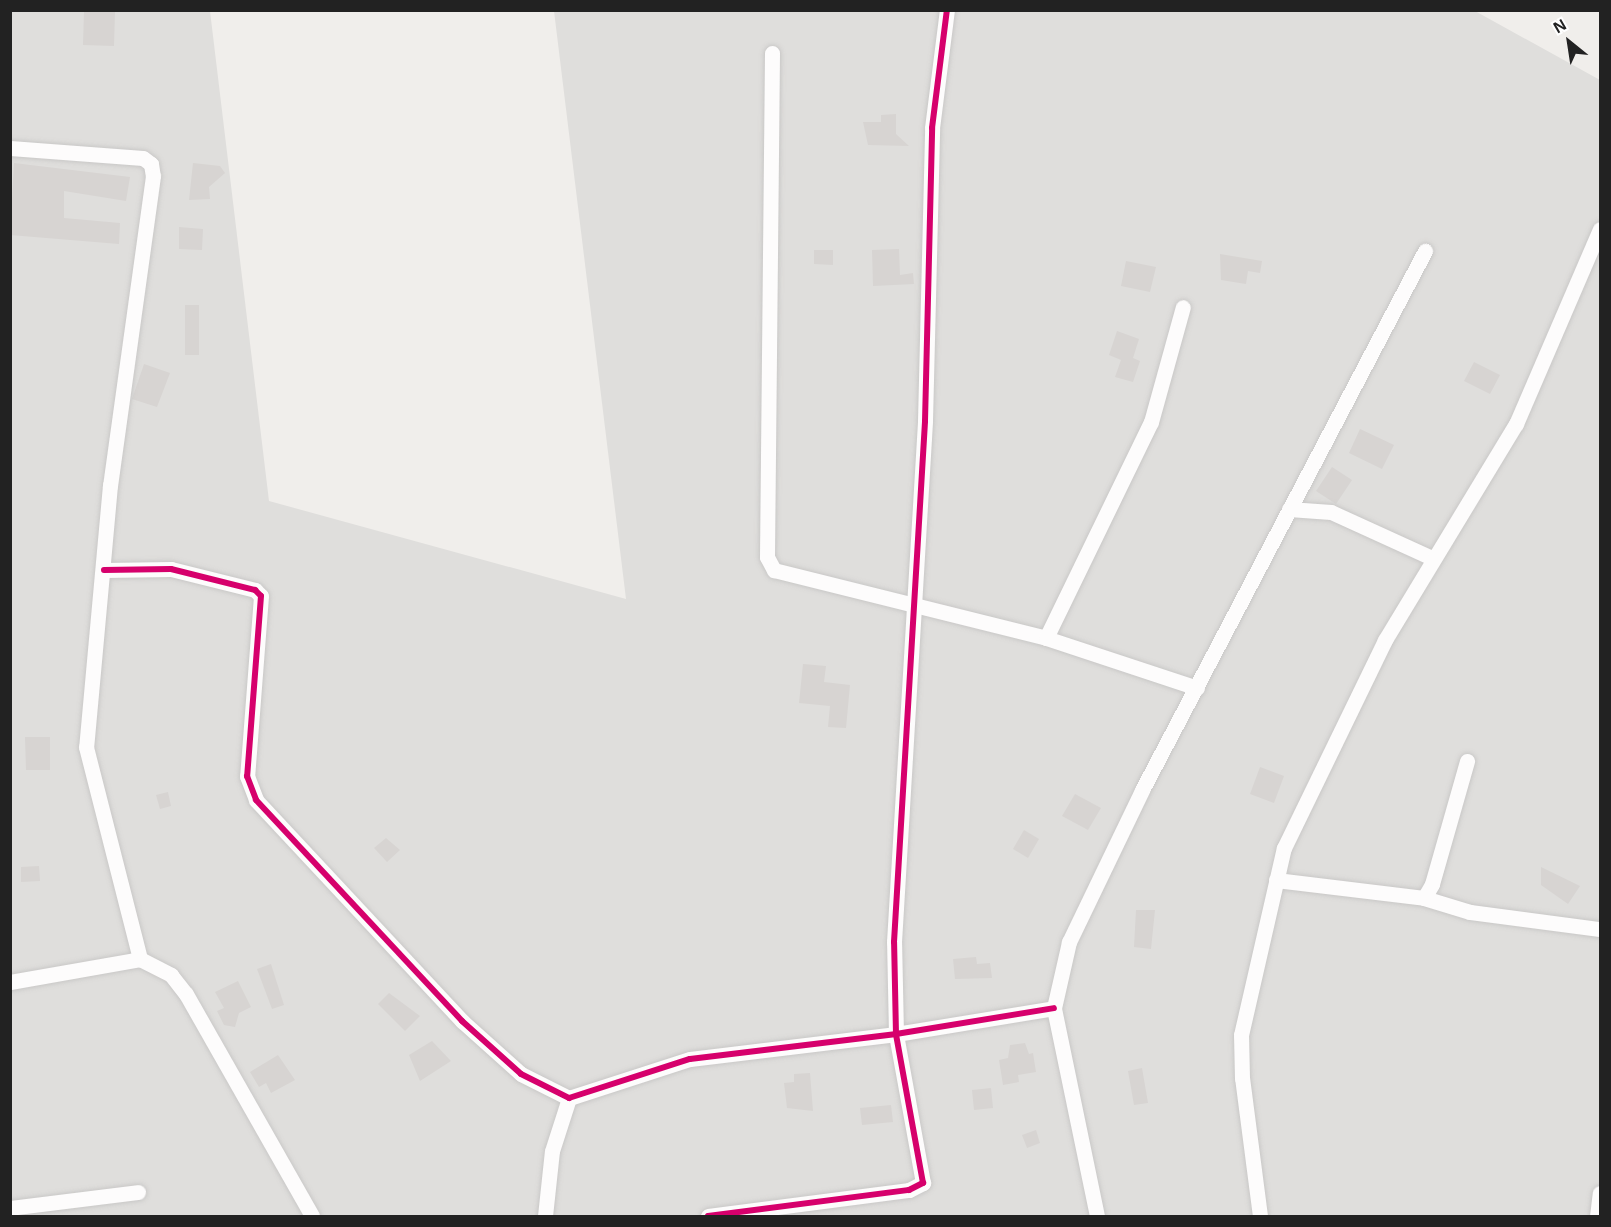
<!DOCTYPE html>
<html>
<head>
<meta charset="utf-8">
<style>
	body { margin:0 }
	#map { position:relative; width:1611px; height:1227px; overflow:hidden; background:#f0eeeb; font-family:Arial,sans-serif }
	div>[style] { position:absolute }
	[style*='--x'] { left:calc(var(--x)*1px); top:calc(var(--y)*1px); width:calc(var(--w)*1px); rotate:calc(var(--a)*1deg) }
	.residential>* { inset:0; background:#dfdedc }
	.building>* { inset:0; background:#d7d4d2 }
	.roads { filter:drop-shadow(0 0 2px #c9c8c7) drop-shadow(0 0 2px #c9c8c7) }
	.street>* { height:15px; margin:-7.5px; padding:0 7.5px; transform-origin:7.5px; border-radius:7.5px; background:#fdfcfc }
	.cycleway>* { height:6px; margin:-3px; padding:0 3px; transform-origin:3px; border-radius:3px; background:#d6006c }
	span { translate:-50% -50%; white-space:nowrap; text-align:center; line-height:1.15; -webkit-text-stroke:5px #fff; paint-order:stroke }
	.frame { position:absolute; inset:0; border:12px solid #222; pointer-events:none }
	.north { position:absolute; left:1539px; top:12px; width:60px; height:60px; -webkit-text-stroke:4px #fff; paint-order:stroke; rotate:330deg; font-size:16px; font-weight:700; line-height:24px; text-align:center; color:#222 }
	.north::after { content:''; display:block; margin:auto; width:21px; height:27px; background:#222; clip-path:polygon(50% 0,100% 100%,50% 72%,0 100%) }
</style>
</head>
<body>
<div id="map">
	<div class="residential">
		<i style="clip-path:polygon(10px 11px,210px 11px,269px 501px,626px 599px,554px 11px,1475px 11px,1600px 80px,1600px 1216px,11px 1216px)"></i>
	</div>
	<div class="building">
		<i style="clip-path:polygon(84px 11px,115px 11px,114px 46px,83px 45px)"></i>
		<i style="clip-path:polygon(896px 114px,896px 134px,909px 146px,868px 145px,863px 122px,881px 122px,881px 115px)"></i>
		<i style="clip-path:polygon(14px 163px,130px 177px,126px 201px,64px 191px,64px 218px,120px 223px,119px 244px,10px 235px)"></i>
		<i style="clip-path:polygon(193px 163px,220px 166px,225px 173px,209px 187px,210px 199px,189px 200px)"></i>
		<i style="clip-path:polygon(179px 227px,203px 229px,202px 250px,179px 249px)"></i>
		<i style="clip-path:polygon(899px 249px,900px 275px,913px 273px,914px 284px,873px 286px,872px 250px)"></i>
		<i style="clip-path:polygon(814px 250px,833px 250px,833px 265px,814px 264px)"></i>
		<i style="clip-path:polygon(1220px 254px,1262px 261px,1260px 273px,1248px 271px,1246px 284px,1221px 280px)"></i>
		<i style="clip-path:polygon(1126px 261px,1156px 267px,1150px 292px,1121px 286px)"></i>
		<i style="clip-path:polygon(185px 305px,199px 305px,199px 355px,185px 355px)"></i>
		<i style="clip-path:polygon(1117px 331px,1139px 339px,1133px 358px,1140px 361px,1133px 382px,1115px 377px,1121px 360px,1109px 355px)"></i>
		<i style="clip-path:polygon(1474px 362px,1500px 375px,1490px 394px,1464px 381px)"></i>
		<i style="clip-path:polygon(144px 364px,170px 373px,157px 407px,132px 399px)"></i>
		<i style="clip-path:polygon(1360px 429px,1394px 445px,1382px 469px,1349px 453px)"></i>
		<i style="clip-path:polygon(1332px 467px,1352px 480px,1336px 504px,1316px 491px)"></i>
		<i style="clip-path:polygon(803px 664px,826px 666px,824px 682px,850px 685px,846px 728px,828px 727px,830px 706px,799px 703px)"></i>
		<i style="clip-path:polygon(25px 737px,50px 737px,50px 770px,26px 770px)"></i>
		<i style="clip-path:polygon(1260px 767px,1284px 776px,1274px 803px,1250px 794px)"></i>
		<i style="clip-path:polygon(168px 792px,171px 806px,160px 809px,156px 795px)"></i>
		<i style="clip-path:polygon(1075px 794px,1101px 808px,1088px 830px,1062px 816px)"></i>
		<i style="clip-path:polygon(1024px 830px,1039px 839px,1028px 858px,1013px 849px)"></i>
		<i style="clip-path:polygon(386px 838px,400px 850px,387px 862px,374px 848px)"></i>
		<i style="clip-path:polygon(39px 866px,40px 881px,21px 882px,21px 867px)"></i>
		<i style="clip-path:polygon(1541px 867px,1580px 886px,1568px 904px,1541px 885px)"></i>
		<i style="clip-path:polygon(1136px 910px,1155px 910px,1151px 949px,1134px 947px)"></i>
		<i style="clip-path:polygon(976px 957px,977px 964px,990px 963px,992px 978px,955px 979px,953px 959px)"></i>
		<i style="clip-path:polygon(271px 964px,284px 1005px,272px 1009px,257px 969px)"></i>
		<i style="clip-path:polygon(238px 981px,251px 1007px,239px 1013px,235px 1027px,224px 1025px,217px 1011px,224px 1008px,215px 992px)"></i>
		<i style="clip-path:polygon(389px 993px,420px 1016px,405px 1031px,378px 1004px)"></i>
		<i style="clip-path:polygon(432px 1041px,451px 1061px,420px 1081px,409px 1055px)"></i>
		<i style="clip-path:polygon(1025px 1043px,1029px 1054px,1033px 1053px,1036px 1072px,1018px 1075px,1019px 1082px,1003px 1085px,999px 1060px,1008px 1058px,1010px 1045px)"></i>
		<i style="clip-path:polygon(278px 1055px,295px 1080px,271px 1093px,266px 1083px,259px 1087px,250px 1072px)"></i>
		<i style="clip-path:polygon(1142px 1068px,1148px 1103px,1134px 1105px,1128px 1071px)"></i>
		<i style="clip-path:polygon(810px 1073px,813px 1111px,787px 1108px,784px 1083px,794px 1082px,794px 1074px)"></i>
		<i style="clip-path:polygon(991px 1088px,993px 1108px,974px 1110px,972px 1090px)"></i>
		<i style="clip-path:polygon(891px 1105px,893px 1122px,862px 1125px,860px 1108px)"></i>
		<i style="clip-path:polygon(1036px 1130px,1040px 1143px,1027px 1148px,1022px 1135px)"></i>
	</div>
	<div class="roads">
		<div class="street">
			<i style="--x:772;--y:53;--w:504;--a:90.57"></i>
			<i style="--x:767;--y:557;--w:15;--a:62"></i>
			<i style="--x:774;--y:570;--w:280;--a:14"></i>
			<i style="--x:1046;--y:638;--w:159;--a:18.3"></i>
			<i style="--x:10;--y:148;--w:133;--a:4.3"></i>
			<i style="--x:143;--y:158;--w:10;--a:37"></i>
			<i style="--x:151;--y:164;--w:12;--a:81"></i>
			<i style="--x:153;--y:176;--w:312;--a:97.9"></i>
			<i style="--x:110;--y:485;--w:263;--a:95.2"></i>
			<i style="--x:86;--y:747;--w:219;--a:75.7"></i>
			<i style="--x:1289;--y:509;--w:42;--a:4.1"></i>
			<i style="--x:1331;--y:512;--w:111;--a:24.5"></i>
			<i style="--x:104;--y:570;--w:67;--a:-0.9"></i>
			<i style="--x:171;--y:569;--w:87;--a:14"></i>
			<i style="--x:255;--y:590;--w:8;--a:45"></i>
			<i style="--x:261;--y:596;--w:181;--a:94.4"></i>
			<i style="--x:247;--y:776;--w:26;--a:69"></i>
			<i style="--x:256;--y:800;--w:302;--a:47"></i>
			<i style="--x:462;--y:1021;--w:79;--a:41.9"></i>
			<i style="--x:521;--y:1074;--w:54;--a:26.6"></i>
			<i style="--x:569;--y:1098;--w:127;--a:-17.9"></i>
			<i style="--x:690;--y:1059;--w:208;--a:-6.9"></i>
			<i style="--x:896;--y:1034;--w:160;--a:-9.3"></i>
			<i style="--x:1046;--y:638;--w:240;--a:-64.1"></i>
			<i style="--x:1151;--y:422;--w:119;--a:-74.5"></i>
			<i style="--x:1276;--y:880;--w:149;--a:6.9"></i>
			<i style="--x:1424;--y:898;--w:16;--a:-60"></i>
			<i style="--x:1432;--y:884;--w:128;--a:-74.1"></i>
			<i style="--x:1424;--y:898;--w:48;--a:16.9"></i>
			<i style="--x:1470;--y:912;--w:131;--a:7.5"></i>
			<i style="--x:10;--y:982;--w:132;--a:-10"></i>
			<i style="--x:140;--y:959;--w:35;--a:27"></i>
			<i style="--x:171;--y:975;--w:24;--a:52"></i>
			<i style="--x:186;--y:994;--w:255;--a:60.4"></i>
			<i style="--x:10;--y:1208;--w:129;--a:-7.1"></i>
			<i style="--x:545;--y:1216;--w:65;--a:-83.9"></i>
			<i style="--x:552;--y:1151;--w:56;--a:-72.2"></i>
			<i style="--x:708;--y:1216;--w:203;--a:-7.4"></i>
			<i style="--x:909;--y:1190;--w:16;--a:-27"></i>
			<i style="--x:923;--y:1183;--w:151;--a:-100.3"></i>
			<i style="--x:896;--y:1034;--w:92;--a:-91.2"></i>
			<i style="--x:894;--y:942;--w:522;--a:-86.59"></i>
			<i style="--x:925;--y:421;--w:293;--a:-88.6"></i>
			<i style="--x:932;--y:128;--w:119;--a:-82.8"></i>
			<i style="--x:1097;--y:1216;--w:212;--a:-101.7"></i>
			<i style="--x:1054;--y:1008;--w:68;--a:-77.2"></i>
			<i style="--x:1069;--y:942;--w:169;--a:-64.3"></i>
			<i style="--x:1142;--y:790;--w:609;--a:-62.3"></i>
			<i style="--x:1260;--y:1216;--w:139;--a:-97.4"></i>
			<i style="--x:1242;--y:1078;--w:43;--a:-91.3"></i>
			<i style="--x:1241;--y:1035;--w:192;--a:-77.1"></i>
			<i style="--x:1284;--y:848;--w:231;--a:-64.1"></i>
			<i style="--x:1385;--y:640;--w:253;--a:-58.8"></i>
			<i style="--x:1516;--y:424;--w:212;--a:-66.7"></i>
			<i style="--x:1597;--y:1216;--w:23;--a:-83"></i>
		</div>
	</div>
	<div class="cycleway">
		<i style="--x:104;--y:570;--w:67;--a:-0.9"></i>
		<i style="--x:171;--y:569;--w:87;--a:14"></i>
		<i style="--x:255;--y:590;--w:8;--a:45"></i>
		<i style="--x:261;--y:596;--w:181;--a:94.4"></i>
		<i style="--x:247;--y:776;--w:26;--a:69"></i>
		<i style="--x:256;--y:800;--w:302;--a:47"></i>
		<i style="--x:462;--y:1021;--w:79;--a:41.9"></i>
		<i style="--x:521;--y:1074;--w:54;--a:26.6"></i>
		<i style="--x:569;--y:1098;--w:127;--a:-17.9"></i>
		<i style="--x:690;--y:1059;--w:208;--a:-6.9"></i>
		<i style="--x:896;--y:1034;--w:160;--a:-9.3"></i>
		<i style="--x:708;--y:1216;--w:203;--a:-7.4"></i>
		<i style="--x:909;--y:1190;--w:16;--a:-27"></i>
		<i style="--x:923;--y:1183;--w:151;--a:-100.3"></i>
		<i style="--x:896;--y:1034;--w:92;--a:-91.2"></i>
		<i style="--x:894;--y:942;--w:522;--a:-86.59"></i>
		<i style="--x:925;--y:421;--w:293;--a:-88.6"></i>
		<i style="--x:932;--y:128;--w:119;--a:-82.8"></i>
	</div>
	<div class="frame"></div>
	<div class="north">N</div>
</div>
</body>
</html>
